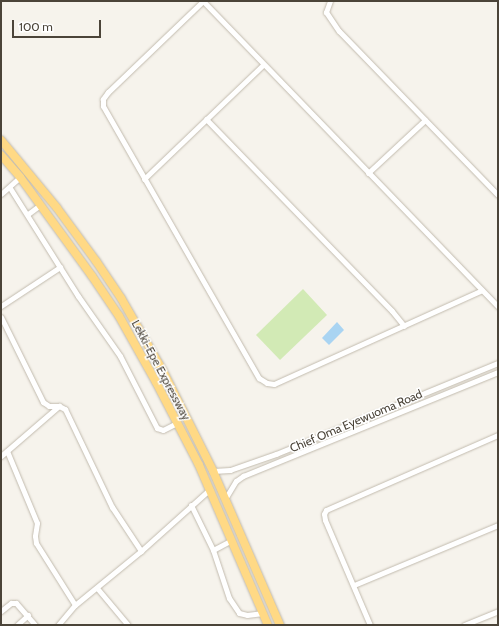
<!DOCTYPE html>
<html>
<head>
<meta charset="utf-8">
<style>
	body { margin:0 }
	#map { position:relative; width:499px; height:626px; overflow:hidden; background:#f6f3ec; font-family:Cabin,sans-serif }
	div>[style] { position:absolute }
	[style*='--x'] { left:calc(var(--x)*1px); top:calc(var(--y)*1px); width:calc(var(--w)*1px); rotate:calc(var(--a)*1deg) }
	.green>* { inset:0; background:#d2eab5 }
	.water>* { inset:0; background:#a9d4f2 }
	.roads { filter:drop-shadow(0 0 1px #c2bbae) drop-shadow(0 0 1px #c2bbae) }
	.minor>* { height:5px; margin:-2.5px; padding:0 2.5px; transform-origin:2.5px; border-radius:2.5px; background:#fff }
	.trunk>* { height:8px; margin:-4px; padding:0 4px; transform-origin:4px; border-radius:4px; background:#ffd985 }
	span { translate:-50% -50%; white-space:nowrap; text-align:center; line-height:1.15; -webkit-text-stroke:3px #fff; paint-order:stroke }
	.street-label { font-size:12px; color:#4b4439 }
	.frame { position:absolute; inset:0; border:2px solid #4b4439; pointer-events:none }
	.scale { position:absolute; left:12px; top:20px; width:89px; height:18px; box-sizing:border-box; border:2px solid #4b4439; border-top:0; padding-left:5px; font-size:12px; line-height:14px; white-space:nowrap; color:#4b4439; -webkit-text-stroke:3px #fff; paint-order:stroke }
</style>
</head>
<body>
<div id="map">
	<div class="green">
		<i style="clip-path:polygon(303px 289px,327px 315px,280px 360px,256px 335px)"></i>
	</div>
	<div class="water">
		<i style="clip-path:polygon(337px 322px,344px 330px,329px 345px,322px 338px)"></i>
	</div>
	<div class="roads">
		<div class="minor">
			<i style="--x:203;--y:1;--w:132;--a:136.2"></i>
			<i style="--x:108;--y:92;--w:9;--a:126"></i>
			<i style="--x:103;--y:99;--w:7;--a:90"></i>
			<i style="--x:103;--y:106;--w:314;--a:60.2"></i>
			<i style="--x:259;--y:378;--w:9;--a:32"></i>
			<i style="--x:267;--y:383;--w:7;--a:8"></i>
			<i style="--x:274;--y:384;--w:228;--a:-24.3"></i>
			<i style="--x:203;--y:1;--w:425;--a:46"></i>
			<i style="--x:330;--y:1;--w:12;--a:110"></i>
			<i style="--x:326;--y:12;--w:23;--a:56"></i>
			<i style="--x:339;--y:31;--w:228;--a:45.9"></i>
			<i style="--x:206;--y:119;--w:267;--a:45.9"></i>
			<i style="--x:392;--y:311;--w:19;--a:51"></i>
			<i style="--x:368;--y:173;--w:78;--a:-42.9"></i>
			<i style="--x:144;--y:179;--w:165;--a:-43.8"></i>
			<i style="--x:10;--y:188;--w:128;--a:57.8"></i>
			<i style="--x:78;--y:296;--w:73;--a:55"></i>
			<i style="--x:120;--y:356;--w:81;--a:62.8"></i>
			<i style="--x:157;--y:428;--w:6;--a:18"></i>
			<i style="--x:163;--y:430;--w:16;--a:-27"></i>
			<i style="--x:1;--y:194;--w:25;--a:-42"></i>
			<i style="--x:28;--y:214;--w:15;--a:-37"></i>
			<i style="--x:1;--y:306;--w:71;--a:-33.5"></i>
			<i style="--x:1;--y:317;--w:95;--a:63.7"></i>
			<i style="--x:43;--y:402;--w:7;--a:34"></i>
			<i style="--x:49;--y:406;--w:10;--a:0"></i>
			<i style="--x:59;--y:406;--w:7;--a:27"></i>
			<i style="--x:65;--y:409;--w:109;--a:64.4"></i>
			<i style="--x:112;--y:507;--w:53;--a:56.6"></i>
			<i style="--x:7;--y:451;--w:78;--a:67.4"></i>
			<i style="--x:37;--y:523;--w:13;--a:99"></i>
			<i style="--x:35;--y:536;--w:7;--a:82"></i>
			<i style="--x:36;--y:543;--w:73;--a:57.8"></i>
			<i style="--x:1;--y:456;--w:77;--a:-40.8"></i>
			<i style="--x:213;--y:471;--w:17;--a:-3"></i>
			<i style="--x:230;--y:470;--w:49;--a:-19.2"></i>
			<i style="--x:276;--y:454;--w:240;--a:-22.3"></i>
			<i style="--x:225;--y:499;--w:21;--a:-59"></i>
			<i style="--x:236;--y:481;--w:9;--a:-36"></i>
			<i style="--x:243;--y:476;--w:275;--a:-22.2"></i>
			<i style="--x:191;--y:505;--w:50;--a:63.9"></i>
			<i style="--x:213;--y:550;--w:51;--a:71.6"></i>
			<i style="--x:229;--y:598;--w:18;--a:56"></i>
			<i style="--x:239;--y:613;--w:8;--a:14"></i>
			<i style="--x:247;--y:615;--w:16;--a:-7"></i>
			<i style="--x:213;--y:550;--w:21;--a:-28"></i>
			<i style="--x:354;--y:585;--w:156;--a:-22.6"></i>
			<i style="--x:97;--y:588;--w:48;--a:50"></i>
			<i style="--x:1;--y:611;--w:13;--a:-39"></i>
			<i style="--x:11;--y:603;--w:5;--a:0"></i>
			<i style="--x:16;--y:603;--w:29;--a:49"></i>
			<i style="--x:17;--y:625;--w:15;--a:-42"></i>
			<i style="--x:58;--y:625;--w:26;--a:-50"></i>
			<i style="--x:75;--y:605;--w:85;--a:-39.3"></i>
			<i style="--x:141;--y:551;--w:93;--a:-41.9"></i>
			<i style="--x:370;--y:625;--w:114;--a:-113.2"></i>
			<i style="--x:325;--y:520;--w:6;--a:-99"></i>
			<i style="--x:324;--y:514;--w:4;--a:-63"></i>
			<i style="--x:326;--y:510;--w:188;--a:-23.6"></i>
			<i style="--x:464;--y:625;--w:37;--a:-22"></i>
		</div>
		<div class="trunk">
			<i style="--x:1;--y:140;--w:88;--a:50.5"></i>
			<i style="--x:57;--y:208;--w:66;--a:53.7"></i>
			<i style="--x:96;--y:261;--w:45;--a:56"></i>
			<i style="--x:121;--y:298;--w:84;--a:60.1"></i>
			<i style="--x:163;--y:371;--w:112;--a:63.4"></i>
			<i style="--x:213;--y:471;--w:168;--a:66.5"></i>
			<i style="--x:1;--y:155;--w:29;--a:49"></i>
			<i style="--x:20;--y:177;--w:122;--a:54"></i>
			<i style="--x:92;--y:276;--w:48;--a:56"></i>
			<i style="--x:119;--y:316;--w:76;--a:60.7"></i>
			<i style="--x:156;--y:382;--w:93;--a:62.6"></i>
			<i style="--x:199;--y:465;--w:174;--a:66.7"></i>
		</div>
	</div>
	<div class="street-label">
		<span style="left:161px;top:370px;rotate:62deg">Lekki-Epe Expressway</span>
		<span style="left:356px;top:421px;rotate:-23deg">Chief Oma Eyewuoma Road</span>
	</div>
	<div class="frame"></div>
	<div class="scale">100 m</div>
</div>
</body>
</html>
